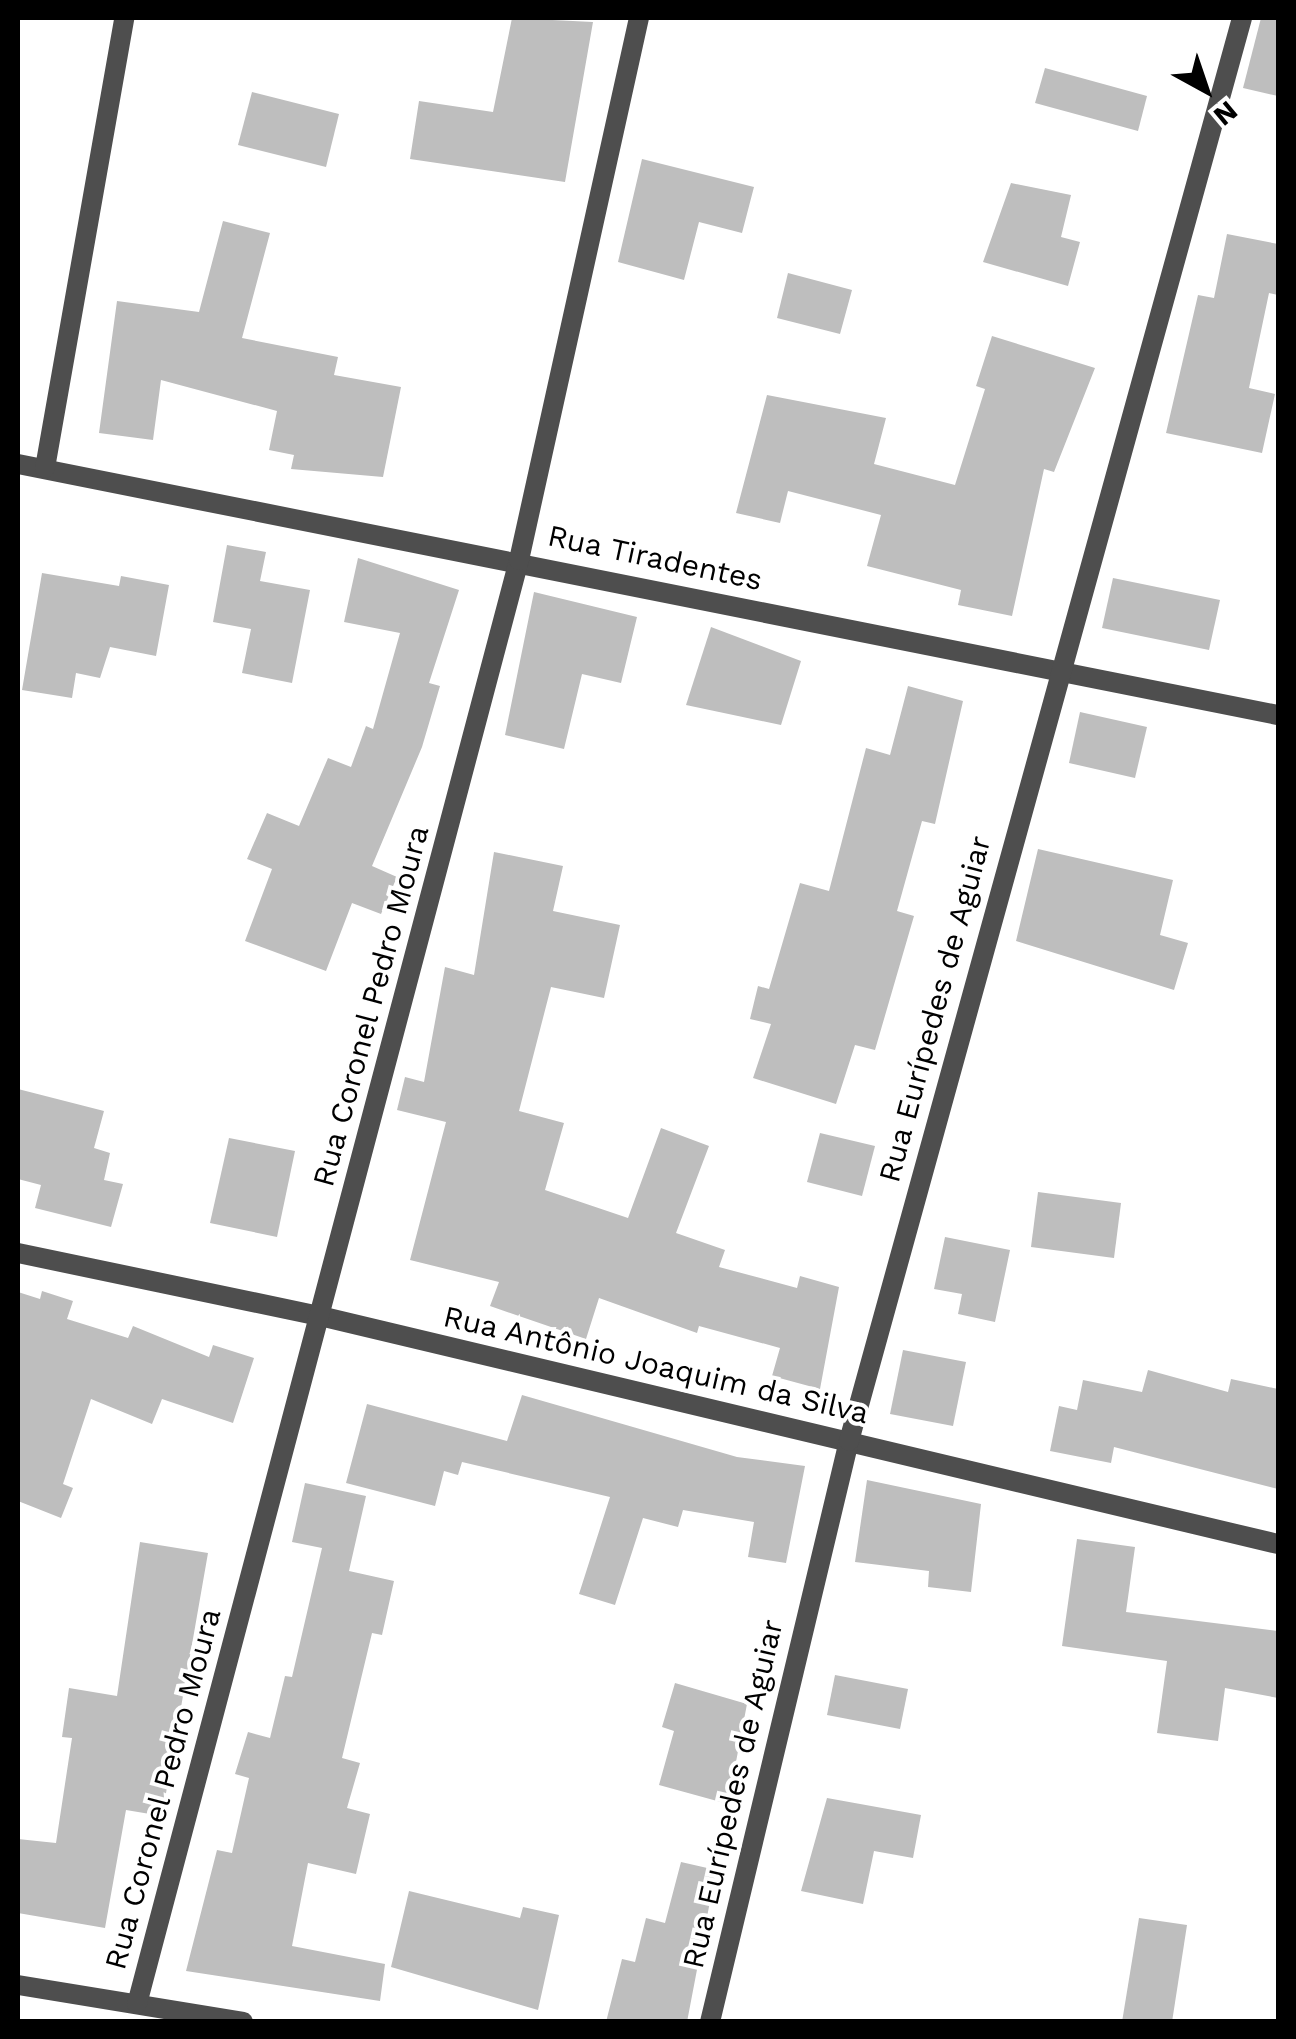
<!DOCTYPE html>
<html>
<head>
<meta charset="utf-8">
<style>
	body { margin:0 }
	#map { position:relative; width:1296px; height:2039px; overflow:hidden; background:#fff; font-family:"Work Sans",sans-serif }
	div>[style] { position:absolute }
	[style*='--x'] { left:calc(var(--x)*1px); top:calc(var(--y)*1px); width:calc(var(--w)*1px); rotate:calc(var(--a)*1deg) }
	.building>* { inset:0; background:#bebebe }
	.minor>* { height:20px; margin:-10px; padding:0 10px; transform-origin:10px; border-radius:10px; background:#4e4e4e }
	span { translate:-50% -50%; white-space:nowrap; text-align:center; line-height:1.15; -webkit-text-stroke:8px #fff; paint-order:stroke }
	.street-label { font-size:30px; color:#000 }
	.frame { position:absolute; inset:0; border:20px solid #000; pointer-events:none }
	.north { position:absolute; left:1156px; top:40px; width:100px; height:100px; -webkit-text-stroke:8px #fff; paint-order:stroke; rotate:140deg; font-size:28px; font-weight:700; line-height:40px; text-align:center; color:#000 }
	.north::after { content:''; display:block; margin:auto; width:35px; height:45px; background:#000; clip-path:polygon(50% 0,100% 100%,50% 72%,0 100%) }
</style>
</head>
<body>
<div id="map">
	<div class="building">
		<i style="clip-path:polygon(512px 18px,593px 22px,565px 182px,410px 159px,419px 101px,493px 112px)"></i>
		<i style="clip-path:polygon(1261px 18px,1278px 18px,1278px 96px,1243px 88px)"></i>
		<i style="clip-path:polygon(1045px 68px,1147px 96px,1138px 131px,1035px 103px)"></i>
		<i style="clip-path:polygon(252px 92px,339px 114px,326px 167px,238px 145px)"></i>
		<i style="clip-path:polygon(642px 159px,754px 187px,742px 233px,699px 222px,684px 280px,618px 262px)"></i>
		<i style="clip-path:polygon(1011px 183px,1071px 195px,1061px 237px,1080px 242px,1068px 286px,983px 262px)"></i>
		<i style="clip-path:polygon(223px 221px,270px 233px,242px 338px,338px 357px,334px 375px,401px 387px,383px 477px,291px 469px,294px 455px,269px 450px,277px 411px,161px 380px,153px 440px,99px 433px,117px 301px,199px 312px)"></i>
		<i style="clip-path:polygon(1227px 234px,1278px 244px,1278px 295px,1269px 293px,1249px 388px,1275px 394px,1262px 453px,1166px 433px,1198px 295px,1214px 298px)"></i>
		<i style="clip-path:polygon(788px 273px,852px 290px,840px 334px,777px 318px)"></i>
		<i style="clip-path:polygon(992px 336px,1095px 368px,1054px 472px,1044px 469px,1012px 616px,958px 605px,961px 590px,867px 566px,881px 515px,788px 491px,780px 523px,736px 513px,767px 395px,886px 418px,874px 464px,955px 485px,985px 389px,976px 386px)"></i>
		<i style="clip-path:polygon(227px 545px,266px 552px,260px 581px,310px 590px,292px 683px,242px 673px,251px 629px,213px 622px)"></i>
		<i style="clip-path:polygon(358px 558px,459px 590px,429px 683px,440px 686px,422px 747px,372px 866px,397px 877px,381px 914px,352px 903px,326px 971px,245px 941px,272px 869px,247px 859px,267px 813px,299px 826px,328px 758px,351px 767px,366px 726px,373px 729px,400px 633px,344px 622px)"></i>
		<i style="clip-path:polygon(42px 573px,119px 586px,121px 576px,169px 585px,156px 656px,110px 647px,100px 678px,76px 673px,72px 698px,22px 690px)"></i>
		<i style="clip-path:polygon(1113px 578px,1220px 600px,1209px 650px,1102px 628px)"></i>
		<i style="clip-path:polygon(534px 592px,637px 617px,621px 683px,582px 674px,564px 749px,505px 735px)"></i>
		<i style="clip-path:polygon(711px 627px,801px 661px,781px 725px,686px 705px)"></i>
		<i style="clip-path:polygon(908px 686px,963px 701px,935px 824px,922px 821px,897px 911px,914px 916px,875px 1050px,855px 1045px,836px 1104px,753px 1078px,771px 1024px,750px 1019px,758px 986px,769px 989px,800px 883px,829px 891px,866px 748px,890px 755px)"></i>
		<i style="clip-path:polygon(1080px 712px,1147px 727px,1135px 778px,1069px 763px)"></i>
		<i style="clip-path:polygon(1038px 849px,1173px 880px,1160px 935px,1188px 943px,1174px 990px,1016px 941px)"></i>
		<i style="clip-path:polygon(494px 852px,563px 866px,553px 911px,620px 925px,604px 998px,551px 987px,519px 1111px,564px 1123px,545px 1190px,628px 1218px,661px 1128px,709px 1146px,676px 1233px,725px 1250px,719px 1267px,797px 1288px,800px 1276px,839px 1287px,820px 1389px,772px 1376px,780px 1348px,699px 1326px,697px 1333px,599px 1298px,586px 1339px,490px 1306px,499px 1282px,410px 1260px,446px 1122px,397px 1110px,405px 1077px,424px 1082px,445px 967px,474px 975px)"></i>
		<i style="clip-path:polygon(18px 1089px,104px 1111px,94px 1148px,110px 1153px,104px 1180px,123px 1184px,111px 1227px,35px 1208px,41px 1185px,18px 1179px)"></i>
		<i style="clip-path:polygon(820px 1133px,875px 1146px,862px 1196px,807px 1182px)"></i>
		<i style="clip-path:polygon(229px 1138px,295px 1151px,277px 1237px,210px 1223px)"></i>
		<i style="clip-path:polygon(1038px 1192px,1121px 1203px,1114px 1258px,1031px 1247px)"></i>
		<i style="clip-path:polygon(945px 1237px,1010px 1250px,995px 1322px,958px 1314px,962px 1294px,934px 1289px)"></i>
		<i style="clip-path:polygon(42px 1291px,73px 1301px,67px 1319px,128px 1338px,133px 1326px,209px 1357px,213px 1345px,254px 1358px,233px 1423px,162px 1399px,152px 1424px,91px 1399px,63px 1484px,73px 1488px,61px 1518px,18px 1501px,18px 1292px,40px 1299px)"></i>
		<i style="clip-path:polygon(903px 1350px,966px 1362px,953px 1426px,890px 1414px)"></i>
		<i style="clip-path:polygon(1148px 1370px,1228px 1392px,1231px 1379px,1278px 1389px,1278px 1489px,1114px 1447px,1111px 1463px,1050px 1451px,1059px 1406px,1077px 1410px,1083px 1380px,1142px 1392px)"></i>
		<i style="clip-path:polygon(522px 1395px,737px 1457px,805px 1466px,786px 1563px,748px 1557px,754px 1522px,683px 1510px,678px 1527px,643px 1518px,615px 1605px,579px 1594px,610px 1497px,462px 1462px,458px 1475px,444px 1471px,435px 1506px,346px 1483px,367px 1404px,507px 1441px)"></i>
		<i style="clip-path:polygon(867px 1480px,981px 1504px,971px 1592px,928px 1587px,929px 1571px,855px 1562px)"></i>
		<i style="clip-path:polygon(305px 1483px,366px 1496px,349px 1571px,394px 1581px,382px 1635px,372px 1633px,342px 1758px,360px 1763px,347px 1808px,370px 1814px,356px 1874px,308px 1863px,292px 1946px,385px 1964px,380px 2001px,186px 1971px,217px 1850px,232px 1853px,249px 1778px,235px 1774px,248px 1732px,270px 1738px,285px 1676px,292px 1677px,322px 1548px,292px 1542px)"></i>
		<i style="clip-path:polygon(1077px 1539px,1135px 1547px,1126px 1612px,1278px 1631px,1278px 1698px,1225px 1688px,1218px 1741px,1157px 1733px,1167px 1661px,1062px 1646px)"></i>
		<i style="clip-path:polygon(140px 1542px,208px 1553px,162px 1816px,126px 1810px,105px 1928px,18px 1913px,18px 1839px,56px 1843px,72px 1738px,62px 1737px,69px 1688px,117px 1696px)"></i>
		<i style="clip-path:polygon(835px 1675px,908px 1689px,900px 1729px,827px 1715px)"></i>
		<i style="clip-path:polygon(675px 1683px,747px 1704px,728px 1804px,659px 1785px,674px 1731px,662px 1727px)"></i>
		<i style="clip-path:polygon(827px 1798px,921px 1815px,913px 1858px,874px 1851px,863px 1904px,801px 1891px)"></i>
		<i style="clip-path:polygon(681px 1862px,716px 1870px,687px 2022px,606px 2022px,622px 1959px,635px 1962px,646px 1918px,665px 1923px)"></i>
		<i style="clip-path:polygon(409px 1891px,520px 1918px,523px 1907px,559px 1915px,538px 2010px,391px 1967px)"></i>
		<i style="clip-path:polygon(1139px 1918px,1187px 1925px,1172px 2022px,1122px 2022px)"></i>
	</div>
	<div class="minor">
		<i style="--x:18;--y:464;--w:1285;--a:11.27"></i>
		<i style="--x:45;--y:468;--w:457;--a:-80"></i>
		<i style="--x:18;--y:1253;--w:309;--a:11.8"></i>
		<i style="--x:320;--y:1316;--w:985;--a:13.39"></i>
		<i style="--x:18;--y:1985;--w:228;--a:9.3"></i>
		<i style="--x:137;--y:2004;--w:1494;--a:-75.18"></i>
		<i style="--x:519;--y:560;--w:555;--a:-77.52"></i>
		<i style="--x:710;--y:2022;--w:597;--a:-76.55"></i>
		<i style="--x:849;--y:1441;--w:1476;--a:-74.56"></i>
	</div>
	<div class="street-label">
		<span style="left:655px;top:558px;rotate:12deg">Rua Tiradentes</span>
		<span style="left:371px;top:1006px;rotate:-75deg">Rua Coronel Pedro Moura</span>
		<span style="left:935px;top:1009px;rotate:-75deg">Rua Eurípedes de Aguiar</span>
		<span style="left:656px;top:1365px;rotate:13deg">Rua Antônio Joaquim da Silva</span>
		<span style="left:163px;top:1789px;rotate:-75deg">Rua Coronel Pedro Moura</span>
		<span style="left:733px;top:1794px;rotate:-77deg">Rua Eurípedes de Aguiar</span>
	</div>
	<div class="frame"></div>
	<div class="north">N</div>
</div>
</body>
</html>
